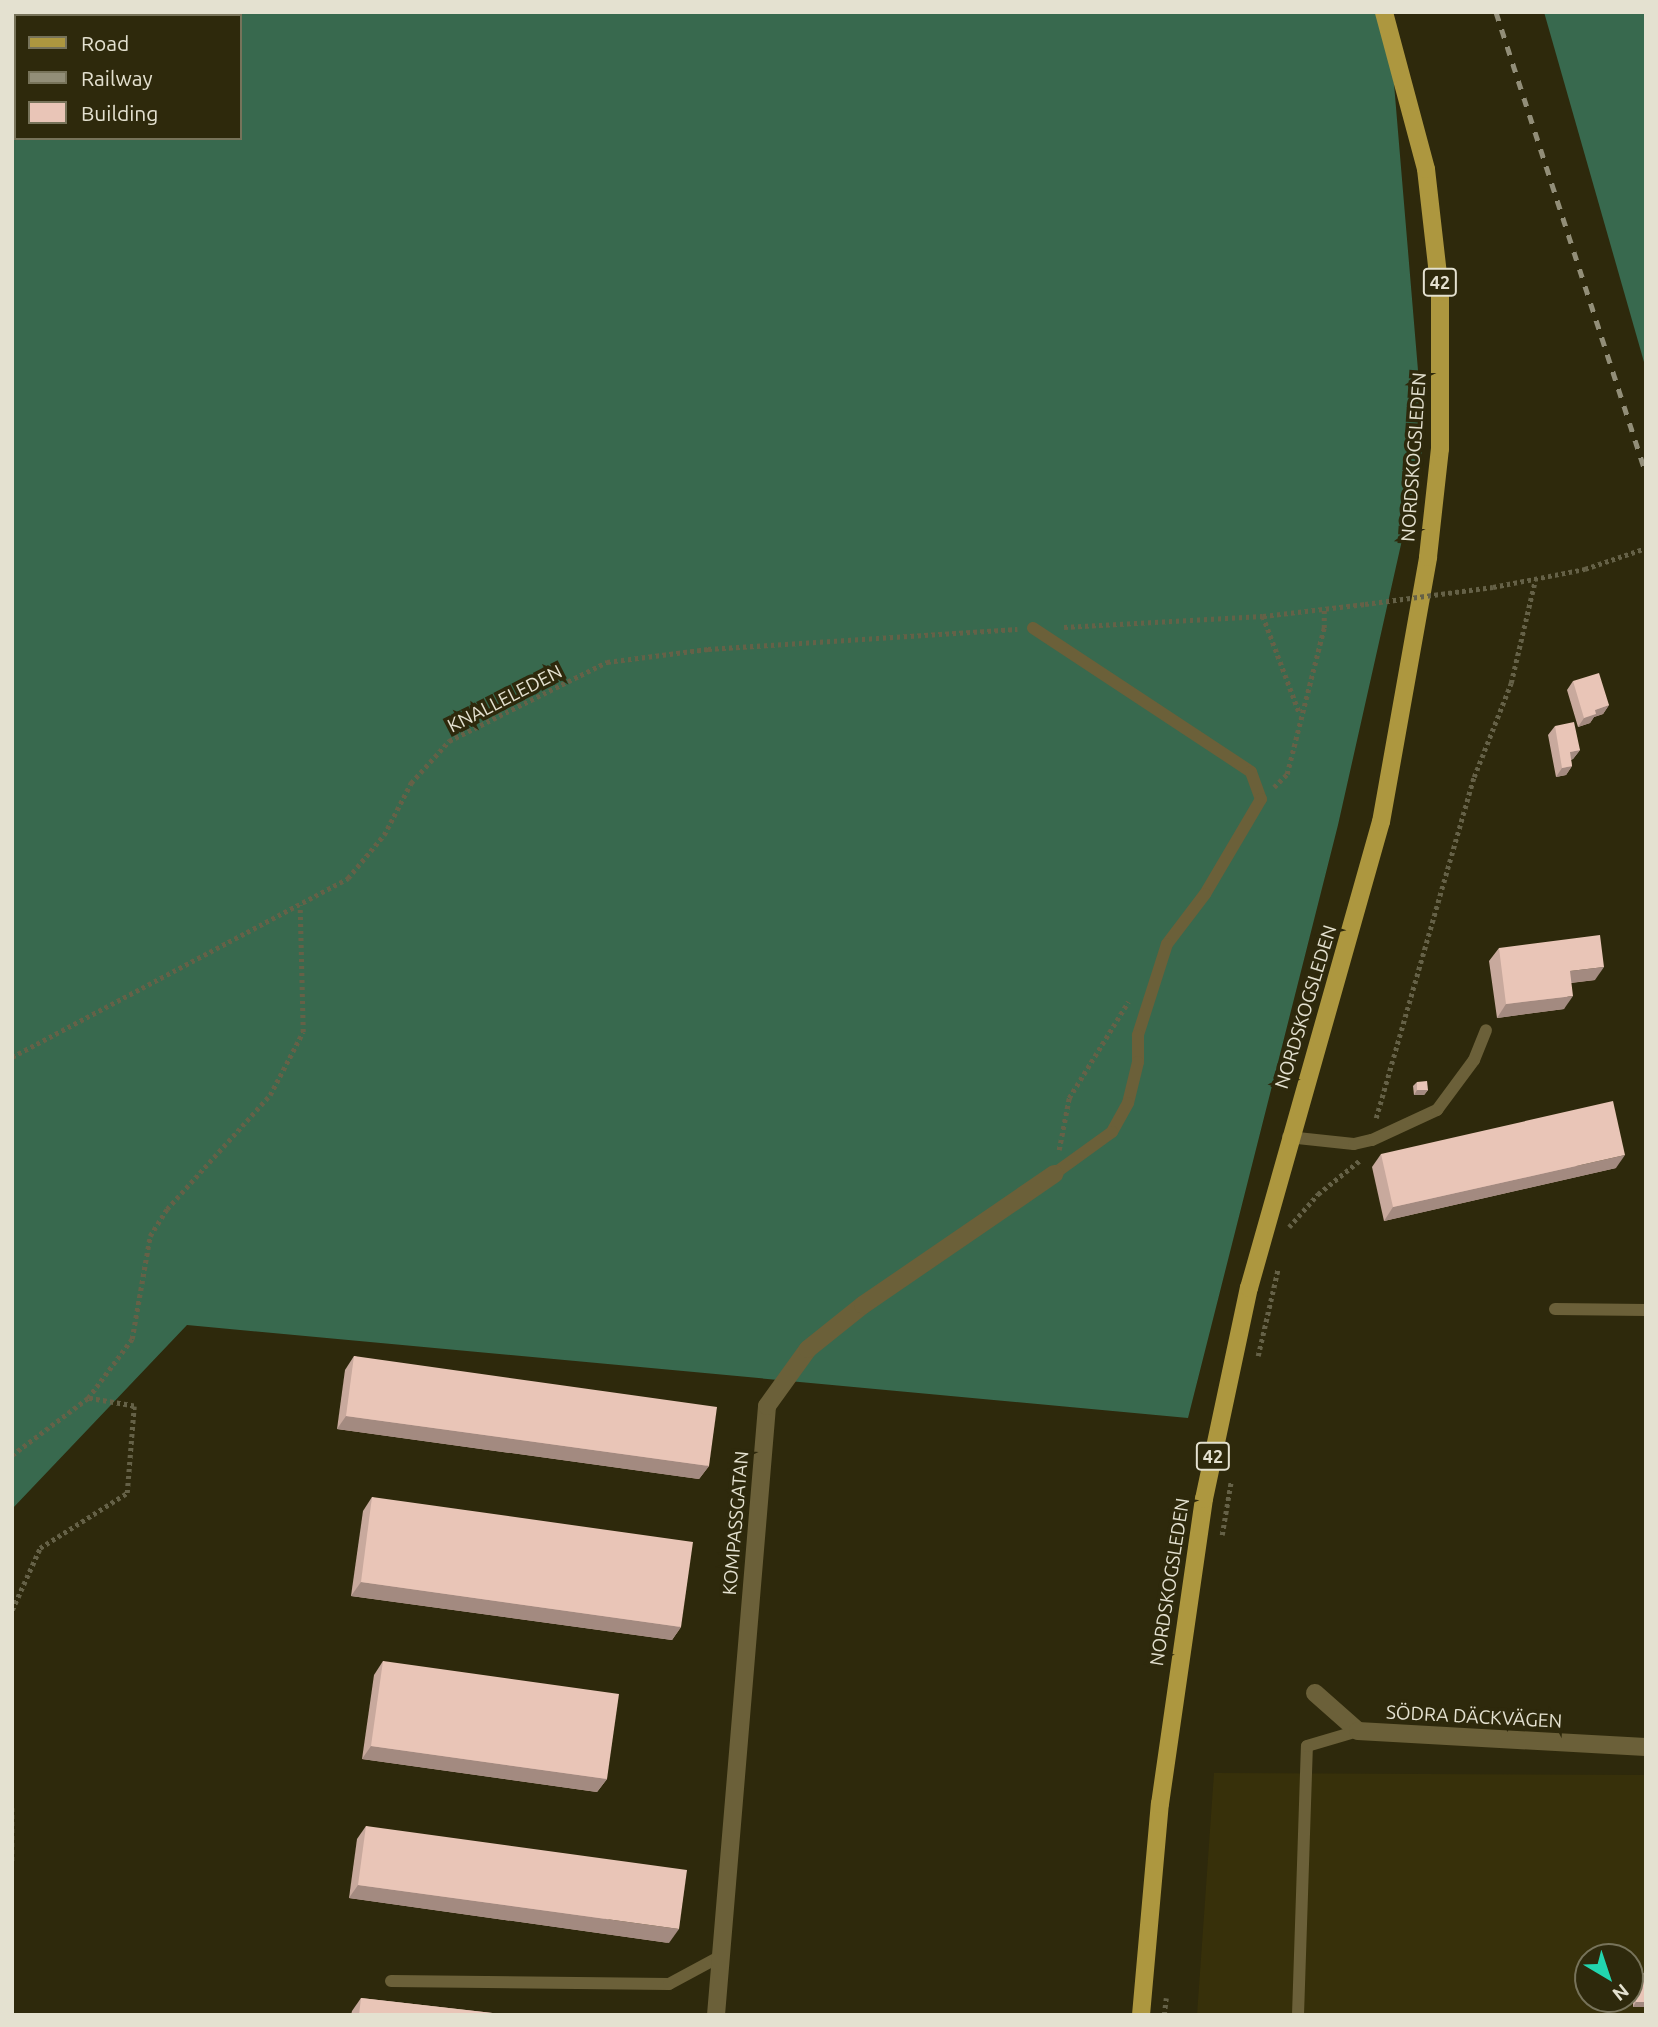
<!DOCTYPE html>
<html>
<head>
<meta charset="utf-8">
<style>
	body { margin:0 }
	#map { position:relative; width:1658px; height:2027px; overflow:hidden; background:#2e290c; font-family:Ubuntu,sans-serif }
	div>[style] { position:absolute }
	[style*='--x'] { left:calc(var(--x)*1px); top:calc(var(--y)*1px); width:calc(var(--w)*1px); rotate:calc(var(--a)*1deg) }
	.built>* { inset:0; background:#37300a }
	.forest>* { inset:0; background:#38694e }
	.path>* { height:4.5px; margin-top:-2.25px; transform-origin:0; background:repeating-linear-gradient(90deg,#656147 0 3.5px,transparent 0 7px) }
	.service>* { height:12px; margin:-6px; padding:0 6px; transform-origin:6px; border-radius:6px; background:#6b6039 }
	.minor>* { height:18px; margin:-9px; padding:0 9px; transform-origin:9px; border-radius:9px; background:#6b6039 }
	.primary>* { height:18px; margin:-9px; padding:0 9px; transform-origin:9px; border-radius:9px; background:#ad973f }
	.rail>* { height:5px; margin-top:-2.5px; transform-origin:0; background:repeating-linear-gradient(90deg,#928e78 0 9px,transparent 0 18px) }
	.path-bridge>* { height:4.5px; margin-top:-2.25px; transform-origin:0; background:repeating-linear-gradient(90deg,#656147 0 3.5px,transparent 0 7px) }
	.wall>* { inset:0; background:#c8a99d }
	.shaded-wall>* { inset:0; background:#a38a80 }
	.building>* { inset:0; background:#e9c5b7 }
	span { translate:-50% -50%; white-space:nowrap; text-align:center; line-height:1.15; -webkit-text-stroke:7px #2e290c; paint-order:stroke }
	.shield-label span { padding:2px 5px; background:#2e290c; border:2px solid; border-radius:5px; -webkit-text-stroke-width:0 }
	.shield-label { font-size:18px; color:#e4e1d0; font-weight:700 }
	.street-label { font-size:19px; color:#e4e1d0 }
	.frame { position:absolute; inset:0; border:14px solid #e4e1d0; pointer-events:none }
	.legend { position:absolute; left:14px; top:14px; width:228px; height:126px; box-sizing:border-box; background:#2e290c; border:2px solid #77735a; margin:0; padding:9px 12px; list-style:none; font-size:21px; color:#e4e1d0 }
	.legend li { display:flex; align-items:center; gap:14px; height:35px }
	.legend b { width:35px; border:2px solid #77735a }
	.north { position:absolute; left:1574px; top:1943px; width:70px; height:70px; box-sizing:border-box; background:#2e290c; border:2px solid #77735a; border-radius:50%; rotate:141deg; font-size:19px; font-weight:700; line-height:28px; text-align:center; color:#e4e1d0 }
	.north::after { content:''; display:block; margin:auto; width:24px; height:32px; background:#22d5af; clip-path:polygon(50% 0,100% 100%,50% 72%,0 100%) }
</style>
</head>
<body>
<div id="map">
	<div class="built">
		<i style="clip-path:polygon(evenodd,1214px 1773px,1646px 1775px,1646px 2015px,1197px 2015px,1214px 1773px,1588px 1957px,1630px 1957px,1630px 1999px,1588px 1999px,1588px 1957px)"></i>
	</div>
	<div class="forest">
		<i style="clip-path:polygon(evenodd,12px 12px,1388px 12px,1424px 442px,1338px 825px,1188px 1418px,187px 1325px,12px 1509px,12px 12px,16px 16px,240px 16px,240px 138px,16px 138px,16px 16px)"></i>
		<i style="clip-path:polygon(1544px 12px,1646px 12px,1646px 369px)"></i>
	</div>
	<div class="path">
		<i style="--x:1493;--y:587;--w:94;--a:-11.1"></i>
		<i style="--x:1585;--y:569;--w:65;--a:-19"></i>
		<i style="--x:1263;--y:616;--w:103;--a:69.4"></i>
		<i style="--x:1064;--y:627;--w:199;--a:-3.2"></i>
		<i style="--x:1263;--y:616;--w:103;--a:-6.7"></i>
		<i style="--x:1274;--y:787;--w:18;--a:-45"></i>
		<i style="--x:1287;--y:774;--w:151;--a:-75.8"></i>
		<i style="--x:1324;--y:628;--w:19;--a:-90"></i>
		<i style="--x:12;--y:1057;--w:381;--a:-28"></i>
		<i style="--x:348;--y:878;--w:56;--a:-50.1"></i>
		<i style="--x:384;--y:835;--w:59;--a:-62.6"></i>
		<i style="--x:411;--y:783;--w:57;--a:-47.9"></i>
		<i style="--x:449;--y:741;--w:177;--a:-26.6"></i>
		<i style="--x:607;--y:662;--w:102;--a:-7.3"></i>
		<i style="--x:708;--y:649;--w:310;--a:-3.7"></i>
		<i style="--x:1376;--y:1118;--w:355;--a:-74"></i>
		<i style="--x:1474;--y:777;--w:101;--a:-68.5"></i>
		<i style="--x:1511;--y:683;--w:105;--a:-76.8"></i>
		<i style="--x:1059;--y:1150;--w:53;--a:-79.1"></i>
		<i style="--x:1069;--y:1098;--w:113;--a:-58.4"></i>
		<i style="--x:1289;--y:1227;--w:44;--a:-48.7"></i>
		<i style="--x:1318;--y:1194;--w:53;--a:-38.8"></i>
		<i style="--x:1258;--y:1356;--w:89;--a:-77.1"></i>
		<i style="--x:12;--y:1455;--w:95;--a:-36.9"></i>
		<i style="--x:1222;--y:1535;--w:55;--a:-80.5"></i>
		<i style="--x:12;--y:1610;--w:68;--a:-65.7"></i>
		<i style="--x:40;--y:1548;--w:103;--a:-32.3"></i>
		<i style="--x:127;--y:1493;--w:87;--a:-85.4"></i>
		<i style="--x:134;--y:1406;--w:47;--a:-170.1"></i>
		<i style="--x:88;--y:1398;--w:74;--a:-53.3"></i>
		<i style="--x:132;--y:1339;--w:105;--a:-80.1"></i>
		<i style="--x:150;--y:1236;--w:32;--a:-58"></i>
		<i style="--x:167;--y:1209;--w:154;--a:-47.9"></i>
		<i style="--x:270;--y:1095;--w:71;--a:-62.4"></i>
		<i style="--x:303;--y:1032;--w:127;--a:-91.4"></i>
		<i style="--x:12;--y:1808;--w:53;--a:90"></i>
		<i style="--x:1164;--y:2015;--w:17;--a:-83"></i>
	</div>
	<div class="service">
		<i style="--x:1033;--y:628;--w:261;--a:33.4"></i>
		<i style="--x:1251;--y:772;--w:29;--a:70"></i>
		<i style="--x:1261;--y:799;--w:110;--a:120.5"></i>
		<i style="--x:1205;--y:894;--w:63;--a:127.2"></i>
		<i style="--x:1167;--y:944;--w:96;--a:107.7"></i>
		<i style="--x:1138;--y:1035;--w:27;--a:90"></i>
		<i style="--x:1138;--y:1062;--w:42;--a:103.7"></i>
		<i style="--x:1128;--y:1103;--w:33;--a:119"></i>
		<i style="--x:1112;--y:1132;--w:72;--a:144.1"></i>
		<i style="--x:1288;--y:1137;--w:66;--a:6.1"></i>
		<i style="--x:1354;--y:1144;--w:18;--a:-13"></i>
		<i style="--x:1372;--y:1140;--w:72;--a:-24.8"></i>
		<i style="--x:1437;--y:1110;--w:62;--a:-53.5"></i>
		<i style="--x:1474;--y:1060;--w:32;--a:-68"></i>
		<i style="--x:1555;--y:1309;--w:91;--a:0.6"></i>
		<i style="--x:391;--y:1981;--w:278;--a:0.6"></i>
		<i style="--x:669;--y:1984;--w:59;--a:-28.3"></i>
		<i style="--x:1298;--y:2015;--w:269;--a:-88.1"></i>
		<i style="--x:1307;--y:1746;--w:53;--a:-16.4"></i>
	</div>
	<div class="minor">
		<i style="--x:1315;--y:1693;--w:57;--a:41.5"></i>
		<i style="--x:1358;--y:1731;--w:288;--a:3.2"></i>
		<i style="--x:716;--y:2015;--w:611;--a:-85.21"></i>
		<i style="--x:767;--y:1406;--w:70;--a:-54.3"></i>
		<i style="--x:808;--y:1349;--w:70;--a:-38.7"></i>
		<i style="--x:863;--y:1305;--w:232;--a:-34.4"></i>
	</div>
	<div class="primary">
		<i style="--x:1141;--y:2015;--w:212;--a:-84.9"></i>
		<i style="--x:1160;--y:1804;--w:308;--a:-81.8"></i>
		<i style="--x:1204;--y:1499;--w:216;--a:-78"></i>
		<i style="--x:1249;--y:1288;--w:484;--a:-74.2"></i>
		<i style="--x:1381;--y:822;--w:269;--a:-79.9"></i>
		<i style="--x:1428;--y:557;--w:109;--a:-83.7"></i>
		<i style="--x:1440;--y:449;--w:157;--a:-90"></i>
		<i style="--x:1440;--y:292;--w:124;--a:-96.5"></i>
		<i style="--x:1426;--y:169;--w:163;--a:-105"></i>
	</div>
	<div class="rail">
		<i style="--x:1496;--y:12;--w:487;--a:72"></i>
	</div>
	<div class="path-bridge">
		<i style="--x:1365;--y:604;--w:129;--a:-7.6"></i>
	</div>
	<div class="wall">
		<i style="clip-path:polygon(1573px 681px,1609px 705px,1603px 714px,1594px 717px,1590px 723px,1578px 727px,1567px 690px)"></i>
		<i style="clip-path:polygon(1555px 726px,1580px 750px,1573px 759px,1571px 760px,1572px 766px,1566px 775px,1556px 777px,1548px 735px)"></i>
		<i style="clip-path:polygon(1499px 948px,1595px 980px,1571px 983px,1564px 1009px,1497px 1018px,1489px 961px)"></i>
		<i style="clip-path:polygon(1417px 1082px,1428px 1090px,1424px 1095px,1414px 1095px,1413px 1086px)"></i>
		<i style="clip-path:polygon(1381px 1154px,1616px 1168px,1384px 1221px,1372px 1167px)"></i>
		<i style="clip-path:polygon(354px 1356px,709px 1466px,699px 1479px,337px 1429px,345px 1370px)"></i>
		<i style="clip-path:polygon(372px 1497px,681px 1627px,672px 1640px,351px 1596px,363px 1511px)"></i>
		<i style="clip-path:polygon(383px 1661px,607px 1779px,597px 1792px,362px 1759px,374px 1675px)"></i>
		<i style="clip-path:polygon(366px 1826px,669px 1943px,349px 1898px,357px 1839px)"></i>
		<i style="clip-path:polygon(1636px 1974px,1646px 2007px,1633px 2007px,1633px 1978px)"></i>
		<i style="clip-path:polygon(361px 1998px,510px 2015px,351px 2015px,352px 2011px)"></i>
	</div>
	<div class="shaded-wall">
		<i style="clip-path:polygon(1609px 705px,1603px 714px,1594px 717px,1590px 723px,1578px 727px,1584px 718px,1595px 710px)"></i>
		<i style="clip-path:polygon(1580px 750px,1573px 759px,1564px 761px,1570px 752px)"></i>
		<i style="clip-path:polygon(1572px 766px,1566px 775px,1556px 777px,1562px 768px)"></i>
		<i style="clip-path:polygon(1604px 967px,1595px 980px,1560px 984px,1570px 971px)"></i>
		<i style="clip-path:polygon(1573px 996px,1564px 1009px,1497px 1018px,1506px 1004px)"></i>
		<i style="clip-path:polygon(1417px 1090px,1428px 1090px,1424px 1095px,1414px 1095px)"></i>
		<i style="clip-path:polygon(1625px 1155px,1616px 1168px,1384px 1221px,1393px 1207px)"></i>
		<i style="clip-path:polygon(346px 1416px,709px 1466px,699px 1479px,337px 1429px)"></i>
		<i style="clip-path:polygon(361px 1582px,681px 1627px,672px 1640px,351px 1596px)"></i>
		<i style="clip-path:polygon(371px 1746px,607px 1779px,597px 1792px,362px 1759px)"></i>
		<i style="clip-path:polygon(358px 1885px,679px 1929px,669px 1943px,349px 1898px)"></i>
		<i style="clip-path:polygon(1636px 2002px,1646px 2002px,1646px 2007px,1633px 2007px)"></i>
	</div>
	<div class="building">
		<i style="clip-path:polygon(1599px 673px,1609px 705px,1595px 710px,1596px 714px,1584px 718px,1573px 681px)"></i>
		<i style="clip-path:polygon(1574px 722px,1580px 750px,1570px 752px,1572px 766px,1562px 768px,1555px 726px)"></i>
		<i style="clip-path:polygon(1600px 935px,1604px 967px,1570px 971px,1573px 996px,1506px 1004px,1499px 948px)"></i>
		<i style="clip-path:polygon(1427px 1081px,1428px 1090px,1417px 1090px,1417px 1082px)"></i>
		<i style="clip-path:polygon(1613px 1101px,1625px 1155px,1393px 1207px,1381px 1154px)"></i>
		<i style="clip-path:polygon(354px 1356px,717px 1407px,709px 1466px,346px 1416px)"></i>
		<i style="clip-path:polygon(372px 1497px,693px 1542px,681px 1627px,361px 1582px)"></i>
		<i style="clip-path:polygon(383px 1661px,619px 1694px,607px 1779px,371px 1746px)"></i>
		<i style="clip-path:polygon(366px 1826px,687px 1870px,679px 1929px,358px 1885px)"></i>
		<i style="clip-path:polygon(1646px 1973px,1646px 2002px,1636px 2002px,1636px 1974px)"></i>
		<i style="clip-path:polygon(361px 1998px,510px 2015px,359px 2015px)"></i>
	</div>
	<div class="shield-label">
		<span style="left:1440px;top:282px">42</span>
		<span style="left:1213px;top:1456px">42</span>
	</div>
	<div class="street-label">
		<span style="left:1414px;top:457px;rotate:-86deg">NORDSKOGSLEDEN</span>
		<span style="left:505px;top:699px;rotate:-27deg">KNALLELEDEN</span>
		<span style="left:1306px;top:1007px;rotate:-73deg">NORDSKOGSLEDEN</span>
		<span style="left:736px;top:1523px;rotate:-85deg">KOMPASSGATAN</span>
		<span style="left:1170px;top:1582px;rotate:-81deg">NORDSKOGSLEDEN</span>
		<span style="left:1474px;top:1717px;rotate:3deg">SÖDRA DÄCKVÄGEN</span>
	</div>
	<div class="frame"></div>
	<ul class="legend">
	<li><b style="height:9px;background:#ad973f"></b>Road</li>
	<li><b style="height:9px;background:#928e78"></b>Railway</li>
	<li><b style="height:19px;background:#e9c5b7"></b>Building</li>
	</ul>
	<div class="north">N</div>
</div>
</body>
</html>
